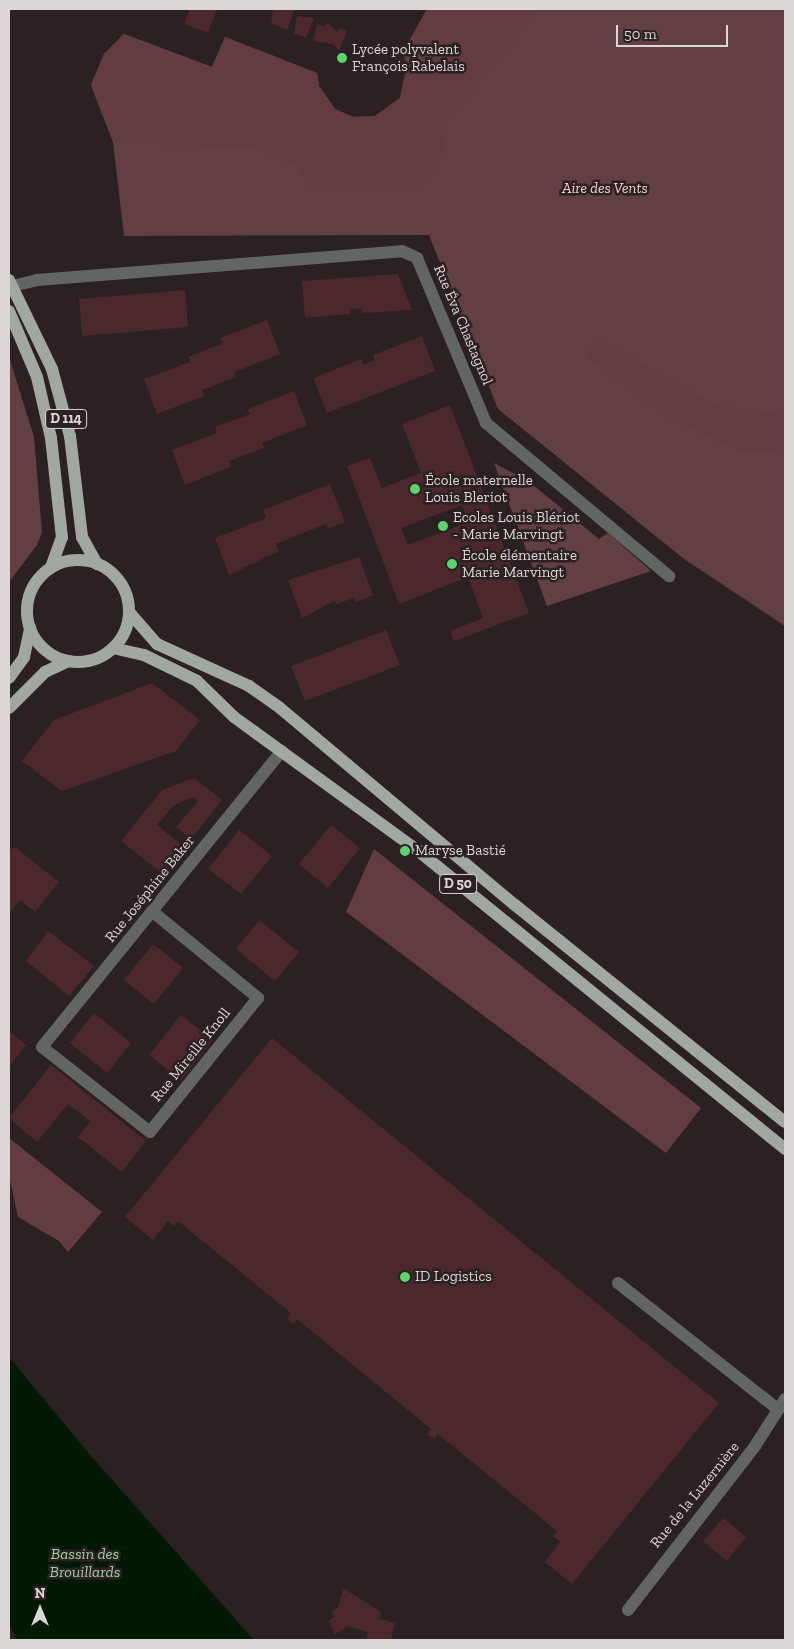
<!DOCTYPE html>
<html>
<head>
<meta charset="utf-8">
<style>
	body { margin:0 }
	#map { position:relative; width:794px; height:1649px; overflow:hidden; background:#2b2122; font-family:"Zilla Slab",serif }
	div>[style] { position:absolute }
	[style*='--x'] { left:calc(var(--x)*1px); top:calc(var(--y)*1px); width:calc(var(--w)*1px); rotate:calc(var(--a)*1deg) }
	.green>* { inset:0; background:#613f42 }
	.forest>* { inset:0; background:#623c40 }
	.water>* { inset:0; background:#021a05 }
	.building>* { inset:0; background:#4b282c }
	.minor>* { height:12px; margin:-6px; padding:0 6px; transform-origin:6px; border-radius:6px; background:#626662 }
	.major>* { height:12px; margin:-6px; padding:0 6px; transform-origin:6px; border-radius:6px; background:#a0a8a1 }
	.major>.ring { margin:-6px; padding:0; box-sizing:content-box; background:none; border:12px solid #a0a8a1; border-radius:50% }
	.dots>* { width:14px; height:14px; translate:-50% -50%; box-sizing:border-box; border:2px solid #2b2122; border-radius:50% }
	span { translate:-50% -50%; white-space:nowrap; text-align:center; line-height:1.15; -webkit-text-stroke:5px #2b2122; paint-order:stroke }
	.shield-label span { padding:1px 4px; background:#2b2122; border:1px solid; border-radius:4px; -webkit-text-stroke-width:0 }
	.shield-label { font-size:14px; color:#ddd6d6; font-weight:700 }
	.poi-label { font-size:15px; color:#ddd6d6 }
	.left { translate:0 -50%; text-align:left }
	.park-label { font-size:15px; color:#f8cccf; font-style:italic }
	.street-label { font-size:15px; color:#ddd6d6 }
	.water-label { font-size:16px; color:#9ecfa1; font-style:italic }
	.frame { position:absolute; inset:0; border:10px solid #ddd6d6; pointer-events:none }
	.north { position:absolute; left:15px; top:1584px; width:50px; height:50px; -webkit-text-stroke:4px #2b2122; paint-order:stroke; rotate:0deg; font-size:14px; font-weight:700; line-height:20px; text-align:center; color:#ddd6d6 }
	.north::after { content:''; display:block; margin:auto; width:18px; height:22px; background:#ddd6d6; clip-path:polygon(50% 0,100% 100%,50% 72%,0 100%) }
	.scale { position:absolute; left:616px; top:25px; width:112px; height:22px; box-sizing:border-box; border:2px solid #ddd6d6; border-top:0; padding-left:6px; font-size:15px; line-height:18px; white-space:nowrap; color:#ddd6d6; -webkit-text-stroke:4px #2b2122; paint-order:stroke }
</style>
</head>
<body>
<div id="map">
	<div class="green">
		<i style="clip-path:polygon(427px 9px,785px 9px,785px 626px,684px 559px,498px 409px,429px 235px,124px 236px,113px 142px,91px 85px,104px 54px,124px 34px,212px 67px,225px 37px,317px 73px,319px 86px,335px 109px,353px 117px,375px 116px,400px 98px,407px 65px,403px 52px)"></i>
		<i style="clip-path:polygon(9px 357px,34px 437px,42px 532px,37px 545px,9px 582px)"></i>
		<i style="clip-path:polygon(494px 463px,528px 481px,599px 539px,608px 533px,651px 571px,547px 606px)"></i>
	</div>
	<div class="forest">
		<i style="clip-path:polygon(427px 9px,541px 9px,449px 118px,440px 162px,424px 185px,310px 186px,296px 165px,256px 149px,113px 142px,91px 85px,104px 54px,124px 34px,212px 67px,225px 37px,317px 73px,319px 86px,335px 109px,353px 117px,375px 116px,400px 98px,407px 65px,403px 52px)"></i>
		<i style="clip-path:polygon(596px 337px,716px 405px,785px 415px,785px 454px,737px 450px,664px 415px,587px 357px)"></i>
		<i style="clip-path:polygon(374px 849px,701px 1108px,666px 1153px,346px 912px)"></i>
		<i style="clip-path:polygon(9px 1138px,102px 1212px,68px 1252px,59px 1241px,18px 1217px,9px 1176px)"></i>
	</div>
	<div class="water">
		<i style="clip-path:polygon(9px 1357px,91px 1456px,254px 1640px,17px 1640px,9px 1624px)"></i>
	</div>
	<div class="building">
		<i style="clip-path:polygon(190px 9px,217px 9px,208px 33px,184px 24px)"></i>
		<i style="clip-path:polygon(273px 9px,294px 10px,287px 30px,271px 23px)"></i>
		<i style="clip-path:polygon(297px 16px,314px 18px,306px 38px,294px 33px)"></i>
		<i style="clip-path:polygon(327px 23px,338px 32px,340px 28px,347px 31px,339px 51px,333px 44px,313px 41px,317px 24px,325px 27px)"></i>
		<i style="clip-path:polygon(398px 274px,412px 310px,362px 313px,362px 308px,350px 309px,350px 314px,305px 318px,302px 281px)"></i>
		<i style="clip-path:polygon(185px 290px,188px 327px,82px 336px,79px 299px)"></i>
		<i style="clip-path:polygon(267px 320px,280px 354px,234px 372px,236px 377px,202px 390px,204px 396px,157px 414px,144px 379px,190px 362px,188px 357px,223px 343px,220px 338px)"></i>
		<i style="clip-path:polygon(422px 336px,435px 371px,327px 413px,313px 378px,362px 359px,364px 365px,375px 360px,373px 355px)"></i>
		<i style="clip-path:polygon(294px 391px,307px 425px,262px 443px,264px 448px,229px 461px,231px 467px,185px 485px,172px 450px,217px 433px,215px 427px,250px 414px,248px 409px)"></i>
		<i style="clip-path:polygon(evenodd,450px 405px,529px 613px,454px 641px,450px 631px,483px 618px,468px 577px,399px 604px,347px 466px,370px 458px,382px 488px,421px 473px,402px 424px,450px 405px,462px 505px,469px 522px,408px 545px,401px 528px,462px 505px)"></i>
		<i style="clip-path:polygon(330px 484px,345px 522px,328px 529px,326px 524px,276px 544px,279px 551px,229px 575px,215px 538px,266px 518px,263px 510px)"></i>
		<i style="clip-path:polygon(359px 557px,373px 595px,356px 602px,354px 598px,336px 604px,334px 601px,302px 618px,288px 580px)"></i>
		<i style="clip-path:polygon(386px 630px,400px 665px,305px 701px,291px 666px)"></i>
		<i style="clip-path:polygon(152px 683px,200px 720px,176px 751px,62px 791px,22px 761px,54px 720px)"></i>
		<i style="clip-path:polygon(194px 778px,222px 800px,191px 839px,176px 827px,198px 801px,193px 797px,174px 805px,157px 825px,184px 847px,163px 874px,121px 841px,162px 790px)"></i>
		<i style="clip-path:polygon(331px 825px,360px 848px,328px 888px,299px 864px)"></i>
		<i style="clip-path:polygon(239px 830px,272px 856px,241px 894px,208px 869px)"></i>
		<i style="clip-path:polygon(15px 847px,59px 882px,35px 912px,20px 900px,9px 913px,9px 850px)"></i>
		<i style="clip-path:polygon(259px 920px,299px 952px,275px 981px,236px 949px)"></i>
		<i style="clip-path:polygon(48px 931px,94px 966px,69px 996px,26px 961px)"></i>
		<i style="clip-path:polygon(153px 944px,183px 968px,154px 1004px,124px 980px)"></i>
		<i style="clip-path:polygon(94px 1013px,131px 1043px,107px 1073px,70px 1043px)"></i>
		<i style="clip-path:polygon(181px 1015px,213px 1040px,181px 1080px,149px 1055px)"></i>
		<i style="clip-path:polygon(9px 1031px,26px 1045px,9px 1067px)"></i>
		<i style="clip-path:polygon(272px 1038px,719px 1403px,572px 1584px,545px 1562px,560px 1542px,553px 1536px,557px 1531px,438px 1434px,434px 1439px,427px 1434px,431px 1429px,297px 1319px,293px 1324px,287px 1318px,291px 1313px,178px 1221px,174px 1226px,168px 1221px,153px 1240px,125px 1217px)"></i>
		<i style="clip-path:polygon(51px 1065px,146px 1141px,122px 1172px,78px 1137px,90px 1121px,68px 1104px,37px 1142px,9px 1118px)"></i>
		<i style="clip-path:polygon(723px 1518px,746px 1537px,727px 1561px,703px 1541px)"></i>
		<i style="clip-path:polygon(343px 1588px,381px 1612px,379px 1619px,395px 1623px,391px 1640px,366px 1640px,368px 1632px,348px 1626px,335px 1634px,328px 1621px,334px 1617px,331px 1612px,338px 1608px)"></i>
	</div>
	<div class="minor">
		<i style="--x:12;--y:286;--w:26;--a:-13"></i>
		<i style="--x:37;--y:280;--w:366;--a:-4.5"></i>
		<i style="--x:402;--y:251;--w:17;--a:25"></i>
		<i style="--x:417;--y:258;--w:179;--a:67.3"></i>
		<i style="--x:486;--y:423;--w:239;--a:39.9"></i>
		<i style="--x:153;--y:912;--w:136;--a:39.3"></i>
		<i style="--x:258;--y:998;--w:172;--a:128.9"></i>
		<i style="--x:150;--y:1132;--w:137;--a:-141.8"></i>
		<i style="--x:42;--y:1047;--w:381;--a:-51"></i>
		<i style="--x:618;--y:1283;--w:201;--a:38.3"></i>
		<i style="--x:628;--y:1610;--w:207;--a:-52.2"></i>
		<i style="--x:755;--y:1446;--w:56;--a:-57.4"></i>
	</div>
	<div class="major">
		<i style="--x:9;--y:280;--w:99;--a:64.2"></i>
		<i style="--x:52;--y:369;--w:69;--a:75"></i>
		<i style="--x:70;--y:436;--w:102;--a:83.2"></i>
		<i style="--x:82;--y:537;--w:31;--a:61"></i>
		<i style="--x:9;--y:311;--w:72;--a:67"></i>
		<i style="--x:37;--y:377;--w:63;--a:77.1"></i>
		<i style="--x:51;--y:438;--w:100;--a:83.7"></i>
		<i style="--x:62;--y:537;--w:33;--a:110"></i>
		<i class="ring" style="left:27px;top:560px;width:90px;height:90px"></i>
		<i style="--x:129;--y:612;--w:43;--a:48.8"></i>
		<i style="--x:157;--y:644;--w:101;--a:24.5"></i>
		<i style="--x:249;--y:686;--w:38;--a:35"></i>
		<i style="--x:280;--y:708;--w:307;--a:40"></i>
		<i style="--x:515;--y:905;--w:346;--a:38.8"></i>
		<i style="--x:113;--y:648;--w:32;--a:13"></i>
		<i style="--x:144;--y:655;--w:59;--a:26.1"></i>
		<i style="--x:197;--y:681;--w:52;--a:44.2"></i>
		<i style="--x:234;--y:717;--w:225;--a:36"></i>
		<i style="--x:416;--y:849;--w:476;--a:39.1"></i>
		<i style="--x:9;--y:678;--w:26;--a:-54"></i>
		<i style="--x:24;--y:657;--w:30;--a:-78"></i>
		<i style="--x:9;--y:708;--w:51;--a:-45"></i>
		<i style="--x:45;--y:672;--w:26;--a:-25"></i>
	</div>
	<div class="dots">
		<i style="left:342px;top:58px;background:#5cd56d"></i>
		<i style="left:415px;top:489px;background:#5cd56d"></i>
		<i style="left:443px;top:526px;background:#5cd56d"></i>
		<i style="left:452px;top:564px;background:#5cd56d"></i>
		<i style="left:405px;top:851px;background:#5cd56d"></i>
		<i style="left:405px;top:1277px;background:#5cd56d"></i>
	</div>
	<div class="shield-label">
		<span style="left:66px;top:419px">D 114</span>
		<span style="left:458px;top:884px">D 50</span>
	</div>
	<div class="poi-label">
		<span class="left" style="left:352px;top:58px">Lycée polyvalent<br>François Rabelais</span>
		<span class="left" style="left:425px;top:489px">École maternelle<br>Louis Bleriot</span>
		<span class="left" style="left:453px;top:526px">Ecoles Louis Blériot<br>- Marie Marvingt</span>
		<span class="left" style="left:462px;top:564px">École élémentaire<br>Marie Marvingt</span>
		<span class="left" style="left:415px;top:851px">Maryse Bastié</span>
		<span class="left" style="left:415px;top:1277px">ID Logistics</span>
	</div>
	<div class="park-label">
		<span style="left:605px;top:189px">Aire des Vents</span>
	</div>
	<div class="street-label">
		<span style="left:463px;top:325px;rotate:67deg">Rue Éva Chastagnol</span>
		<span style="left:150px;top:889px;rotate:-51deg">Rue Joséphine Baker</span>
		<span style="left:191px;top:1055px;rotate:-51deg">Rue Mireille Knoll</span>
		<span style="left:695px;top:1495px;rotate:-51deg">Rue de la Luzernière</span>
	</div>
	<div class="water-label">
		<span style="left:85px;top:1563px">Bassin des<br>Brouillards</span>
	</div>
	<div class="frame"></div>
	<div class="north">N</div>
	<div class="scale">50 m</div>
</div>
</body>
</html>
